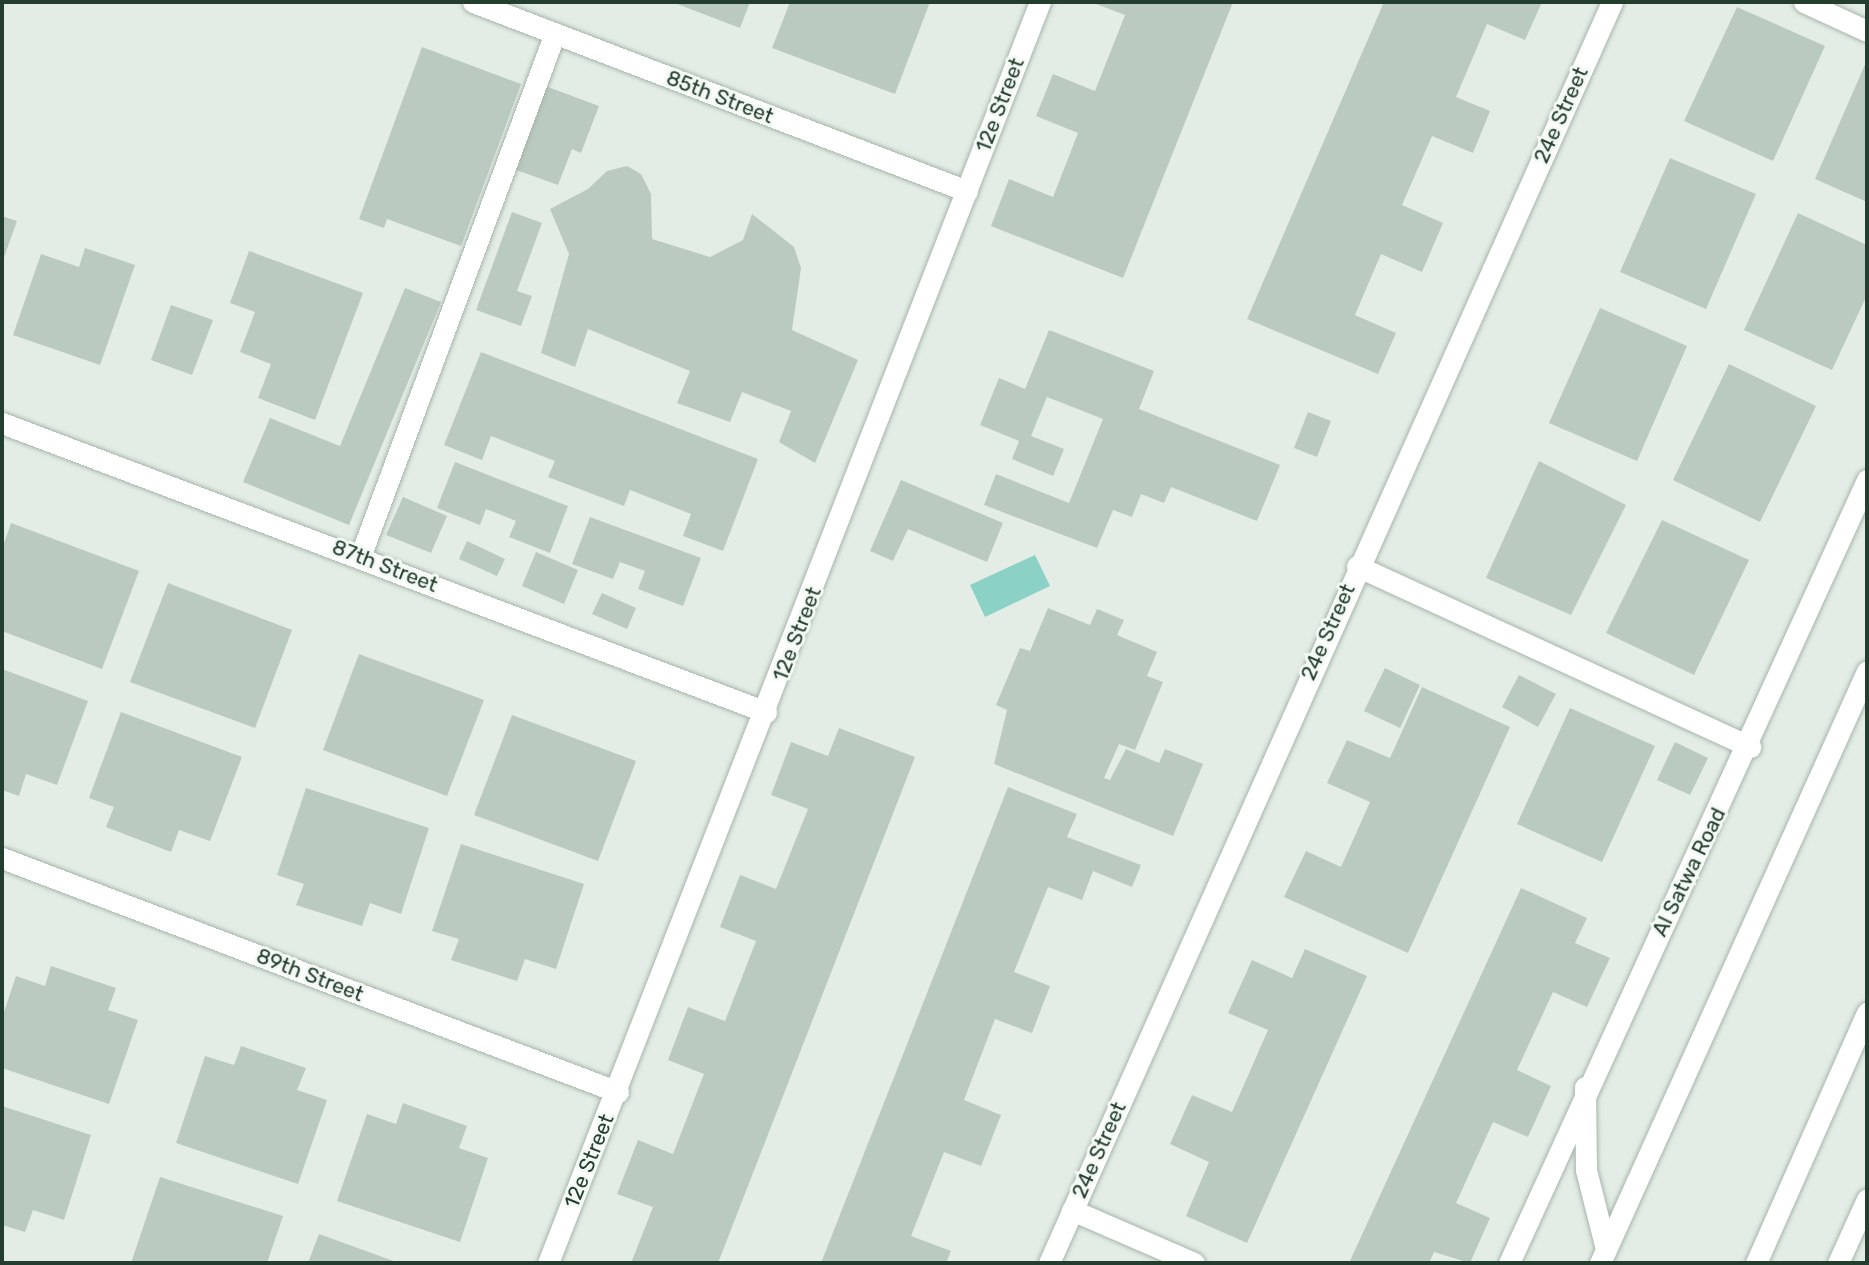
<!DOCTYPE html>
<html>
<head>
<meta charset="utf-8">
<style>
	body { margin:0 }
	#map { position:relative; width:1869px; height:1265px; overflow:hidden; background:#e3ede5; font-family:Rubik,sans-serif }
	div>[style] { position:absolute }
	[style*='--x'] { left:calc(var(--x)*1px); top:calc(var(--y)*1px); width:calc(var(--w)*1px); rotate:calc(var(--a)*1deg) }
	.water>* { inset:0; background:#8cd1c6 }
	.building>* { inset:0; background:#bbcac0 }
	.roads { filter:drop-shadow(0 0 2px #a6b5aa) drop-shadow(0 0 2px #a6b5aa) }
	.service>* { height:21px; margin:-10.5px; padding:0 10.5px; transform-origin:10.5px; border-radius:10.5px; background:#fff }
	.minor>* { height:21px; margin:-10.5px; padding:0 10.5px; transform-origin:10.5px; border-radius:10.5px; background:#fff }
	.secondary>* { height:21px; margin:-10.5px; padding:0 10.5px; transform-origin:10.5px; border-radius:10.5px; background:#fff }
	span { translate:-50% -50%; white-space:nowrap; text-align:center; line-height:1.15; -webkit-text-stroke:6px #f4f9f5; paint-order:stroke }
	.street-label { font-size:21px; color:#233e2e }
	.frame { position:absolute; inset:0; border:4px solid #233e2e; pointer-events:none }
</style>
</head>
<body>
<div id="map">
	<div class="water">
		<i style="clip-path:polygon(1035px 555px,1050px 586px,985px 617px,970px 585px)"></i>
	</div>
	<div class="building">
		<i style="clip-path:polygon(672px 2px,750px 2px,740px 28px)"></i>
		<i style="clip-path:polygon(790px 2px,930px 2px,895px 94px,772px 48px)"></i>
		<i style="clip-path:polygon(1091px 2px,1233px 2px,1123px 278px,991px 226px,1009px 179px,1053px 197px,1078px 133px,1036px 116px,1053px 74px,1095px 91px,1125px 15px)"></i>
		<i style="clip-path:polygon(1384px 2px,1542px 2px,1525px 40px,1487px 24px,1456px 97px,1490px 111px,1473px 153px,1432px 136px,1402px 205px,1443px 223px,1422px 272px,1381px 254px,1355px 315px,1396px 333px,1378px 374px,1247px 319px)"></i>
		<i style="clip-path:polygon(1737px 7px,1825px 46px,1773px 161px,1684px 121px)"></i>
		<i style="clip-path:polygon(422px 47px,521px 84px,461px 246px,387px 219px,384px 228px,359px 219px)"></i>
		<i style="clip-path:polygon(1867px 60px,1867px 202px,1815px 179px)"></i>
		<i style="clip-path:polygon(540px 84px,599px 106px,581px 153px,572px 149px,558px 185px,508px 167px)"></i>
		<i style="clip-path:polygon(1670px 158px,1756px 194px,1706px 309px,1620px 272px)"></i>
		<i style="clip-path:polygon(627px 166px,641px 174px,651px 194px,652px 239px,710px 257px,743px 240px,752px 214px,794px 247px,801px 268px,792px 330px,858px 360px,815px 463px,779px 442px,791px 411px,742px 392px,730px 422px,677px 403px,690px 371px,588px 329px,575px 367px,541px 353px,569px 254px,550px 209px,588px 189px,607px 171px)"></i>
		<i style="clip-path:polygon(512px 212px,542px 223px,517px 291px,532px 296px,521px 326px,476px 310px)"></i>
		<i style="clip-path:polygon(1798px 213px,1867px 245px,1867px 295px,1832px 370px,1744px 330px)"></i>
		<i style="clip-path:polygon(2px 216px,17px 221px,2px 263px)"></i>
		<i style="clip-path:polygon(85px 248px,135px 265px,100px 365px,13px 335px,41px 254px,79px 267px)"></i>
		<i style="clip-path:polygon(249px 251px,363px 293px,315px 420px,258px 398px,271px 364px,240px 352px,255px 312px,230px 303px)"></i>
		<i style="clip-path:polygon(405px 288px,441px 302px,349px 525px,243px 482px,270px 418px,340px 446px)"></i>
		<i style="clip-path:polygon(171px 305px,213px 320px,192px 375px,151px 360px)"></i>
		<i style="clip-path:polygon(1600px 308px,1687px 346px,1637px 461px,1549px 423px)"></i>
		<i style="clip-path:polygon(1049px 330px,1154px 371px,1139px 409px,1280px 465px,1257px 521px,1171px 487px,1164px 503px,1141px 494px,1132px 517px,1113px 510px,1097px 548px,984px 505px,996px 474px,1069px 503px,1103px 419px,1047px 397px,1031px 436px,1064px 449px,1053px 476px,1012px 459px,1019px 441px,980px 425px,999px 378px,1025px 389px)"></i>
		<i style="clip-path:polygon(481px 352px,758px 459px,723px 551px,683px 536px,691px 514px,630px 490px,624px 506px,548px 477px,555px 461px,491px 436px,482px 460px,444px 445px)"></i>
		<i style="clip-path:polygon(1729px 364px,1816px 406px,1760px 522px,1673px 480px)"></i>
		<i style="clip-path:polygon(1308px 412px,1331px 421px,1317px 457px,1294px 448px)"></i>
		<i style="clip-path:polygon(1539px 461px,1626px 505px,1571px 615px,1486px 578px)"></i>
		<i style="clip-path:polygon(455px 462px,568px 506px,550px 553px,509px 537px,516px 521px,486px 509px,480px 525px,437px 508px)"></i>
		<i style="clip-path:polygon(901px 480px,1003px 523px,987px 562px,908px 529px,893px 561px,870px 551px)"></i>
		<i style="clip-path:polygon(403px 497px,447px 516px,431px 553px,386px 535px)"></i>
		<i style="clip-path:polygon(590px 517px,701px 558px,683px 606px,638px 589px,645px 571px,620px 562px,613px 579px,572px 564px)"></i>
		<i style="clip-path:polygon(1662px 520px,1749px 560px,1694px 675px,1606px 633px)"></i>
		<i style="clip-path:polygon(11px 523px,139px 571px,102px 669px,2px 631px,2px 549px)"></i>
		<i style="clip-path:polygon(467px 541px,505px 559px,497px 576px,459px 559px)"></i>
		<i style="clip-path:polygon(536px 552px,578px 570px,564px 604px,522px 586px)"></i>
		<i style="clip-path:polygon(168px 583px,292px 630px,255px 728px,130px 682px)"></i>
		<i style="clip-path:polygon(602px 593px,636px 608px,627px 629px,592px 614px)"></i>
		<i style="clip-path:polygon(1048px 608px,1090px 625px,1097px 609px,1124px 620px,1117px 635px,1157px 652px,1147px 676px,1163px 682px,1135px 750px,1119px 744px,1104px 778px,1110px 780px,1126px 749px,1159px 763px,1165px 749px,1203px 764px,1173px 836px,994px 764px,1007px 710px,996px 705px,1020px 648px,1030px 651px)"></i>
		<i style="clip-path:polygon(359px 654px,484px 700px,447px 796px,323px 750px)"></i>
		<i style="clip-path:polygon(1385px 668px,1420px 685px,1400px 728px,1364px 711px)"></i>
		<i style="clip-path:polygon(2px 669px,88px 701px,57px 785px,26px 774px,19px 796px,2px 790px)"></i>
		<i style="clip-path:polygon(1519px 675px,1556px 694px,1538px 727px,1502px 707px)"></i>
		<i style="clip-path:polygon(1422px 687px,1510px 727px,1408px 953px,1284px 897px,1306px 851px,1341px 867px,1370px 802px,1327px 783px,1347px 740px,1390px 758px)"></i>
		<i style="clip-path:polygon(1570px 708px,1655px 746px,1602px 862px,1517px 824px)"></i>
		<i style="clip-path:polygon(121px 712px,242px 757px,210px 841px,179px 830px,171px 852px,106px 827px,114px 807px,89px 798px)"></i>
		<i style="clip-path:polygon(512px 715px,636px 761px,598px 861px,474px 815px)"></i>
		<i style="clip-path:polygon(839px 728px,915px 757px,718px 1263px,631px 1263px,653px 1207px,617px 1194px,638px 1140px,673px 1154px,704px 1074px,668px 1060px,688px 1007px,725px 1021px,756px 941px,720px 927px,740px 875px,776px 889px,808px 809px,771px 795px,791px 742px,828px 756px)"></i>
		<i style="clip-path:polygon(1675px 742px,1708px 758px,1690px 795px,1657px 780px)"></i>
		<i style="clip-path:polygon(1008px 787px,1077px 814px,1067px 837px,1141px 865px,1132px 887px,1093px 871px,1082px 900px,1048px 887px,1014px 972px,1050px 986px,1032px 1033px,995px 1019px,964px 1100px,1001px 1115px,981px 1166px,944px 1152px,911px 1236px,951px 1251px,946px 1263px,821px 1263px)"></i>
		<i style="clip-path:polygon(306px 788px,429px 828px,401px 914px,370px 903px,362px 926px,296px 905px,304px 884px,277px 875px)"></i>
		<i style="clip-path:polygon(461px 844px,584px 884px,556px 969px,525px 959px,517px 981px,451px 960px,459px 939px,432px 931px)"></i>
		<i style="clip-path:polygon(1521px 888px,1587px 918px,1575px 943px,1610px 958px,1587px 1007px,1553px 992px,1517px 1070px,1551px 1086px,1528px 1137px,1493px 1122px,1456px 1203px,1490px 1218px,1470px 1263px,1434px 1252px,1429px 1263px,1349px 1263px)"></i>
		<i style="clip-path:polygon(1305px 949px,1367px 976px,1247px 1243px,1186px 1216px,1209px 1162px,1170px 1144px,1192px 1095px,1232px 1112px,1268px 1030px,1228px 1013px,1252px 960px,1292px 978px)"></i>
		<i style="clip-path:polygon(51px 966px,116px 988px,108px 1010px,138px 1020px,109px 1104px,2px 1068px,2px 1018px,16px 976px,45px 986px)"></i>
		<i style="clip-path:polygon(241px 1046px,306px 1068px,297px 1090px,327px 1100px,298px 1184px,176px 1143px,205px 1056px,234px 1065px)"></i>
		<i style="clip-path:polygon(403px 1103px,467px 1126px,459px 1148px,488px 1158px,460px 1242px,337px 1201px,367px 1114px,396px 1124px)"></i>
		<i style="clip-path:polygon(2px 1106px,91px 1135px,64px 1220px,33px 1210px,25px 1232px,2px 1225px)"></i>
		<i style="clip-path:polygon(160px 1177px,283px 1216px,267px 1263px,131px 1263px)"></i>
		<i style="clip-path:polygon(319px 1234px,399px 1263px,308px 1263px)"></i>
	</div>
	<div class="roads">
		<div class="service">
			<i style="--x:1804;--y:2;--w:69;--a:24.7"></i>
			<i style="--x:360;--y:557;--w:559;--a:-69.59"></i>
			<i style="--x:1357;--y:566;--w:433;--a:24.7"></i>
			<i style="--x:1072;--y:1210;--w:133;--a:23.5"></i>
		</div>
		<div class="minor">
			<i style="--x:473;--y:2;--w:529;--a:20.94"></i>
			<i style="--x:2;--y:423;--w:817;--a:20.72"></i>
			<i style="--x:2;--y:858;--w:659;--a:20.8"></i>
			<i style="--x:548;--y:1263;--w:1354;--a:-68.69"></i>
			<i style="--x:1049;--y:1263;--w:1381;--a:-65.94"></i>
			<i style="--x:1509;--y:1263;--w:861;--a:-65.43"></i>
			<i style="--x:1838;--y:1263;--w:70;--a:-65.6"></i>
		</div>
		<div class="secondary">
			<i style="--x:1585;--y:1087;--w:83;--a:89.3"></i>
			<i style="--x:1586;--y:1170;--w:81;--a:75.8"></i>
			<i style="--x:1600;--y:1263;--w:649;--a:-65.72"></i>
			<i style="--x:1756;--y:1263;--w:274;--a:-66.1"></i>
		</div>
	</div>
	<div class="street-label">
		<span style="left:720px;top:97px;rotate:21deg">85th Street</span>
		<span style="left:1000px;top:105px;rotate:-69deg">12e Street</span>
		<span style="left:1561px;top:115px;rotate:-66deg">24e Street</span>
		<span style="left:385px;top:566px;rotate:21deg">87th Street</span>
		<span style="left:1328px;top:632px;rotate:-66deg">24e Street</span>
		<span style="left:797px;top:634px;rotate:-69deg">12e Street</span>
		<span style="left:1689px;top:872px;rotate:-64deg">Al Satwa Road</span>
		<span style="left:310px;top:975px;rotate:21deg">89th Street</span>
		<span style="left:1099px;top:1150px;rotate:-66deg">24e Street</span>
		<span style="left:589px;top:1161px;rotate:-68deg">12e Street</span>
	</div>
	<div class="frame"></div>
</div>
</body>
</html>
